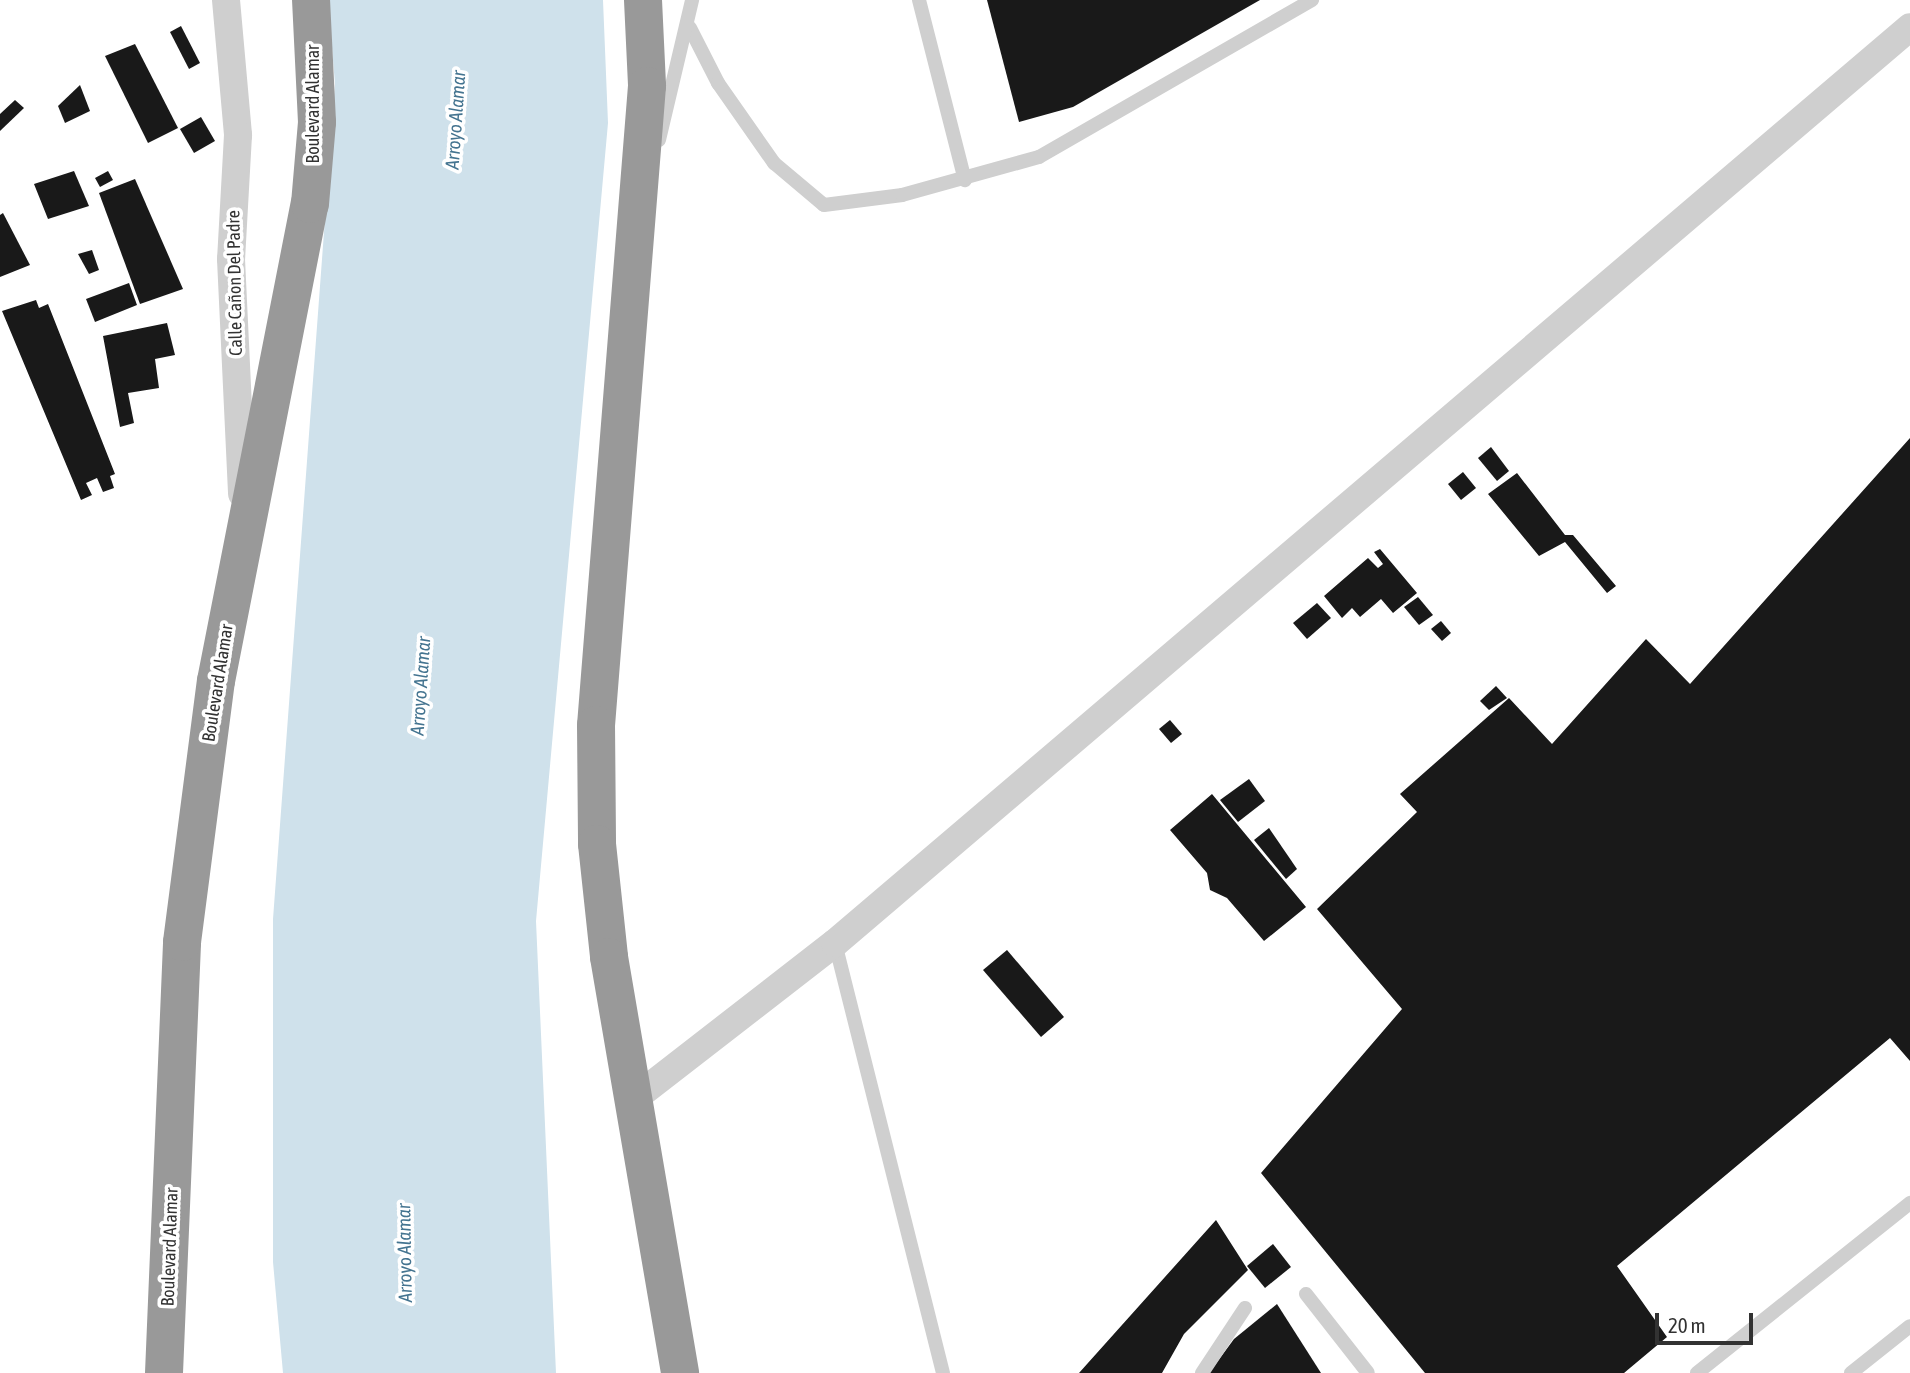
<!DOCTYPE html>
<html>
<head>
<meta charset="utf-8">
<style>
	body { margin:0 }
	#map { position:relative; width:1910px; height:1373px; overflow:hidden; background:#fff; font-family:"Asap Condensed",sans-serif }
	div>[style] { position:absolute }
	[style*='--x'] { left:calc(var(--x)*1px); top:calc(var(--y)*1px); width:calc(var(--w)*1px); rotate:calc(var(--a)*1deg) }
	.water>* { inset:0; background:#cfe1eb }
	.building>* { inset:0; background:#191919 }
	.lane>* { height:14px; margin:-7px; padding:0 7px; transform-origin:7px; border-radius:7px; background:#cfcfcf }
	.street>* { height:28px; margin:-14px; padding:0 14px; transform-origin:14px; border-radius:14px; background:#cfcfcf }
	.highway>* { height:38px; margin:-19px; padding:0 19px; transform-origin:19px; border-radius:19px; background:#999 }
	span { translate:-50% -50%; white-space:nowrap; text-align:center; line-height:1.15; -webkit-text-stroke:7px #fff; paint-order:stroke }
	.street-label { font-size:18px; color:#323232 }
	.water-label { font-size:19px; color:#447490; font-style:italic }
	.scale { position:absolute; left:1655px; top:1313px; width:98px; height:32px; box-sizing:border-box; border:4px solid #323232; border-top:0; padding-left:9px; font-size:21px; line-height:24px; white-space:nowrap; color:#323232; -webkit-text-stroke:5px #fff; paint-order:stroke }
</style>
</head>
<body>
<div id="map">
	<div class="water">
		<i style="clip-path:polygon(328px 0,603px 0,608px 123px,536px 921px,556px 1373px,283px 1373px,273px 1262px,273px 919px,335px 84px)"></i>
	</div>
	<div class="building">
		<i style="clip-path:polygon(987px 0,1260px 0,1073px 107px,1019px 122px)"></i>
		<i style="clip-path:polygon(181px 26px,200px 63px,189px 69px,170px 32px)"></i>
		<i style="clip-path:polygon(135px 44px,178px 128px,148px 143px,105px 56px)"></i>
		<i style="clip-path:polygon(80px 85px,90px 111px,65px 123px,58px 106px)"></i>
		<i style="clip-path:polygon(15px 100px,24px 108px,0 131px,0 114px)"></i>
		<i style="clip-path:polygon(201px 117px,215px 141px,194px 153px,180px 129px)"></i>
		<i style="clip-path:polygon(74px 171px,89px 206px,48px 219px,34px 184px)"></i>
		<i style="clip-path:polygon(108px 171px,113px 180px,100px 187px,95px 178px)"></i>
		<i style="clip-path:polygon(135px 179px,183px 289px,140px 304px,99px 193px)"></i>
		<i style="clip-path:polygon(3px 213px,30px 265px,0 277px,0 215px)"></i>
		<i style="clip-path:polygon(92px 250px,99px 270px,89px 274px,78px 254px)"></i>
		<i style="clip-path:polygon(129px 283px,137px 305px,95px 322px,86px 299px)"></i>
		<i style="clip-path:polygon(36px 300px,39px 308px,48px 304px,115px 474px,110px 476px,114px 488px,103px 492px,97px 478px,86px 483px,92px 495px,81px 500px,2px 311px)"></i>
		<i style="clip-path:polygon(167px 323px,175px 355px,155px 359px,159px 388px,128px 393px,134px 423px,120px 427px,103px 336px)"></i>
		<i style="clip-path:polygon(1910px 438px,1910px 1061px,1890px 1038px,1617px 1266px,1667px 1337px,1624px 1373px,1425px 1373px,1261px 1173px,1402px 1009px,1317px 909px,1417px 812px,1400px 794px,1509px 698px,1552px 744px,1646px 639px,1690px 684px)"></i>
		<i style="clip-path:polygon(1491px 447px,1509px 471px,1497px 481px,1478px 458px)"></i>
		<i style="clip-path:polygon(1463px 472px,1476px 488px,1461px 500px,1448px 484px)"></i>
		<i style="clip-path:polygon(1517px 473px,1565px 535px,1573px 535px,1616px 586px,1607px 593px,1565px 542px,1539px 556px,1488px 494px)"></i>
		<i style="clip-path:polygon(1380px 549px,1417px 593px,1393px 613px,1381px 599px,1360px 617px,1352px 608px,1342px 618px,1324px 596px,1368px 558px,1378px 568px,1383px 564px,1374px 552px)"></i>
		<i style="clip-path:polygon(1418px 597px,1433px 615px,1419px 625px,1404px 607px)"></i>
		<i style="clip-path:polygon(1317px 603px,1331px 618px,1307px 639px,1293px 623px)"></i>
		<i style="clip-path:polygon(1441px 621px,1451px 633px,1442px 641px,1431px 629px)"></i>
		<i style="clip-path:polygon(1496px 686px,1507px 698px,1489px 710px,1480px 701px)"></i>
		<i style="clip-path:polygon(1170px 720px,1182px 734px,1171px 743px,1159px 729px)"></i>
		<i style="clip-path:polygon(1249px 779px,1265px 801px,1238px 822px,1220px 800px)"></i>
		<i style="clip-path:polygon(1212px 794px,1306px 907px,1264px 941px,1227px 898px,1210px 890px,1207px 873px,1170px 830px)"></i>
		<i style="clip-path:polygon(1269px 828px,1297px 869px,1286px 879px,1254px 840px)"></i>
		<i style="clip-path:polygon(1007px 950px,1064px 1017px,1041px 1037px,983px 970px)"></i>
		<i style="clip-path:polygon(1216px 1220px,1248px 1270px,1184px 1334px,1162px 1373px,1079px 1373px)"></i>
		<i style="clip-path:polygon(1273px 1244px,1291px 1267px,1265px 1288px,1247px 1266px)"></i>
		<i style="clip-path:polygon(1277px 1304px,1321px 1373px,1209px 1373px,1234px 1339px)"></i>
	</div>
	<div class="lane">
		<i style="--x:919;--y:0;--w:186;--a:75.7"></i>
		<i style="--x:690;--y:28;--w:62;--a:63"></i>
		<i style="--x:718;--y:83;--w:98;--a:55"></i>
		<i style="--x:774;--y:163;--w:65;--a:40"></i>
		<i style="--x:824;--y:205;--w:79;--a:-7.3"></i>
		<i style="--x:902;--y:195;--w:142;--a:-15.5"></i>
		<i style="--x:1039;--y:157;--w:315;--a:-29.9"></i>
		<i style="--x:659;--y:140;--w:144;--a:-76.7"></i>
		<i style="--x:835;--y:943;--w:443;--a:75.9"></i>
		<i style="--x:1306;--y:1294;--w:100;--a:51.9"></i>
		<i style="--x:1202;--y:1373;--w:78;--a:-56.5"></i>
		<i style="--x:1697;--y:1373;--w:273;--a:-38.6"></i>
		<i style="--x:1851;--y:1373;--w:75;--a:-38.5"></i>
	</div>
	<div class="street">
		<i style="--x:226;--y:0;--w:136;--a:84.9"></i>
		<i style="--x:238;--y:135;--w:124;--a:93.2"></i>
		<i style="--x:231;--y:259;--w:235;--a:87.3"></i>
		<i style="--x:635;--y:1098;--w:253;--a:-37.8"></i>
		<i style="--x:835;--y:943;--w:1412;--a:-40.43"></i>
	</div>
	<div class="highway">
		<i style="--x:643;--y:0;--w:86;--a:87.3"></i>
		<i style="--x:647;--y:86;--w:641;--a:94.56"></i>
		<i style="--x:596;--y:725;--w:119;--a:89.5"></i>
		<i style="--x:597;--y:844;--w:114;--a:83.9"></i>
		<i style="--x:609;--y:957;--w:422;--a:80.3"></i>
		<i style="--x:164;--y:1373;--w:431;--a:-87.6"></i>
		<i style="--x:182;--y:942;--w:263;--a:-82.6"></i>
		<i style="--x:216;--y:681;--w:486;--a:-78.9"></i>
		<i style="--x:310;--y:204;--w:82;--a:-85.1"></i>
		<i style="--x:317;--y:122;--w:122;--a:-92.8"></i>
	</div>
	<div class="street-label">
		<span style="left:313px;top:104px;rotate:-90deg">Boulevard Alamar</span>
		<span style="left:235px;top:283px;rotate:-91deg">Calle Cañon Del Padre</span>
		<span style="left:218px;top:683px;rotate:-81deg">Boulevard Alamar</span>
		<span style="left:170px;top:1247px;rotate:-88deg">Boulevard Alamar</span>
	</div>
	<div class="water-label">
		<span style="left:456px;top:120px;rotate:-86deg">Arroyo Alamar</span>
		<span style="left:421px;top:686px;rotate:-86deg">Arroyo Alamar</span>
		<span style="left:405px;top:1253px;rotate:-91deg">Arroyo Alamar</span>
	</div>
	<div class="scale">20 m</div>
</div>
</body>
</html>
